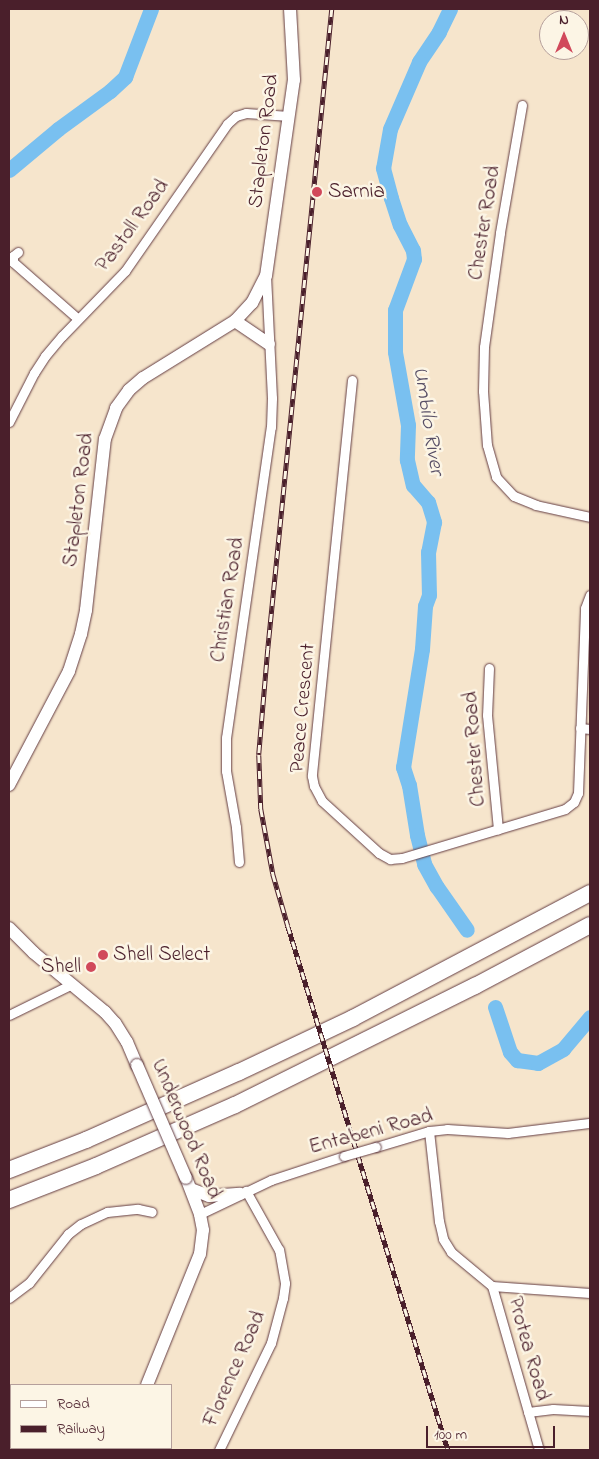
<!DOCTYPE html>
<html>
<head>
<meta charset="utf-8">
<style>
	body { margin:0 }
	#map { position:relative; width:599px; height:1459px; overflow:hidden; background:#f6e5cc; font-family:"Indie Flower",sans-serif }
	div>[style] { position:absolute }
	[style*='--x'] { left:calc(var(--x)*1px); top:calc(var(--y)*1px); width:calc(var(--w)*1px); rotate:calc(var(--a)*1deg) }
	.river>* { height:15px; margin:-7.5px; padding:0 7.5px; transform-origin:7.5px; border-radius:7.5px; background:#79c0f0 }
	.roads { filter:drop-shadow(0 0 1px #643d43) drop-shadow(0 0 1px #643d43) }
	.minor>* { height:9px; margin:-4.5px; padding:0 4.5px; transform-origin:4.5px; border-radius:4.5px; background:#fff }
	.secondary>* { height:12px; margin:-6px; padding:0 6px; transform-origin:6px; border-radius:6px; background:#fff }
	.motorway>* { height:16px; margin:-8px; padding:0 8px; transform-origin:8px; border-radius:8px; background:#fff }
	.rail>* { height:4.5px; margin-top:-2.25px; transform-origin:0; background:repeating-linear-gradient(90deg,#fcf5e5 0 8px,#4a1f2b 0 16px); box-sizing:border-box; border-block:1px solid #4a1f2b }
	.bridges { filter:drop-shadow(0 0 1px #643d43) drop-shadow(0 0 1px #643d43) }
	.minor-bridge>* { height:9px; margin:-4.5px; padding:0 4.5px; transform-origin:4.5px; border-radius:4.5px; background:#fff }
	.secondary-bridge>* { height:12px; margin:-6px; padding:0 6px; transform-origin:6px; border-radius:6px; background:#fff }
	.dots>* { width:14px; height:14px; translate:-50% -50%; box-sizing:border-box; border:2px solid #fcf5e5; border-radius:50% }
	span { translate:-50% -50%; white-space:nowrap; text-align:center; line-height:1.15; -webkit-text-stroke:5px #fcf5e5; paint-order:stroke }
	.street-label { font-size:21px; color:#4a1f2b }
	.poi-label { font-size:21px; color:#4a1f2b }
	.left { translate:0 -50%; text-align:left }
	.right { translate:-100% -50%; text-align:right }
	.water-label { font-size:22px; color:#584f66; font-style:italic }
	.frame { position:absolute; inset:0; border:10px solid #4a1f2b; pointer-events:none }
	.legend { position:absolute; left:10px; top:1384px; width:162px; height:65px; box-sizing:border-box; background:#fcf5e5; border:1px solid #b59f9b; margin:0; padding:6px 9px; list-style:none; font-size:15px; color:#4a1f2b }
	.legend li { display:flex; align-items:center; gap:10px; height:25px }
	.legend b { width:25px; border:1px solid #b59f9b }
	.north { position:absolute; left:539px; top:10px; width:50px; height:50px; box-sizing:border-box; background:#fcf5e5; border:1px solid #b59f9b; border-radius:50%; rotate:0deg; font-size:14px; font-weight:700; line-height:20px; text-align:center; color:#4a1f2b }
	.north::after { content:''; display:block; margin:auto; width:18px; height:22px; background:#d1495b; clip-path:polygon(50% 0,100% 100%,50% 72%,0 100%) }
	.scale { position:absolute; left:426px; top:1426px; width:129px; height:22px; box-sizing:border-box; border:2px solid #4a1f2b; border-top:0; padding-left:6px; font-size:15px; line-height:18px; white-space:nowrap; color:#4a1f2b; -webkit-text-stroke:4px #fcf5e5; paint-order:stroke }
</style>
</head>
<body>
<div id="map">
	<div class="river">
		<i style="--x:450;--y:9;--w:25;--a:116"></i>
		<i style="--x:439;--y:32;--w:36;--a:124"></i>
		<i style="--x:419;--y:62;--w:73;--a:113.4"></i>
		<i style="--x:390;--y:129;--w:40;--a:100"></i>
		<i style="--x:383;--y:168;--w:31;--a:75"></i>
		<i style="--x:391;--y:198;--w:28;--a:72"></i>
		<i style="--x:400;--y:225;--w:28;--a:63"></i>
		<i style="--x:413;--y:250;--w:9;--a:84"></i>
		<i style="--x:414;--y:259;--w:54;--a:110.4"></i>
		<i style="--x:395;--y:310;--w:42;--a:90"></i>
		<i style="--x:395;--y:352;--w:74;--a:79.9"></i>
		<i style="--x:408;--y:425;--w:35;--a:92"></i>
		<i style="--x:407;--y:460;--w:26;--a:77"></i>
		<i style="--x:413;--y:485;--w:23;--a:49"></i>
		<i style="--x:428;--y:502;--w:21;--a:73"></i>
		<i style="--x:434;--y:522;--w:31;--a:101"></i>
		<i style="--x:428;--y:552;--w:43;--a:88.7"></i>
		<i style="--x:429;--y:595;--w:12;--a:110"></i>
		<i style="--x:425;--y:606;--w:43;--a:94"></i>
		<i style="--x:422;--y:649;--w:120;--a:99.1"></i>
		<i style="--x:403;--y:767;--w:19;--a:72"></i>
		<i style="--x:409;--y:785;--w:51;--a:80.9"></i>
		<i style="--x:417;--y:835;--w:30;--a:76"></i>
		<i style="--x:424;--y:864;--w:26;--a:61"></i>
		<i style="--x:437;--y:887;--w:52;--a:55.1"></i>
		<i style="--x:9;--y:170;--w:64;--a:-39.9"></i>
		<i style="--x:58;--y:129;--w:64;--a:-36.2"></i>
		<i style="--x:110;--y:91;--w:21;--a:-43"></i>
		<i style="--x:125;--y:77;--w:73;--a:-69.1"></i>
		<i style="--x:495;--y:1007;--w:47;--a:71.6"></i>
		<i style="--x:510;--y:1052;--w:11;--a:49"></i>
		<i style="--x:517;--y:1060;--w:21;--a:8"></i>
		<i style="--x:538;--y:1063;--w:29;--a:-29"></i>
		<i style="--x:563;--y:1049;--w:42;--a:-49.8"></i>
	</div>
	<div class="roads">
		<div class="minor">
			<i style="--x:522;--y:105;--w:130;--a:99.8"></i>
			<i style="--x:500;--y:233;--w:115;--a:98"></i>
			<i style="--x:484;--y:347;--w:44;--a:91.3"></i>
			<i style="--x:483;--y:391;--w:54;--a:85.8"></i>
			<i style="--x:487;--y:445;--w:33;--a:74"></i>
			<i style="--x:496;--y:477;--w:26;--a:47"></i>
			<i style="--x:514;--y:496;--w:24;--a:22"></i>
			<i style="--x:536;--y:505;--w:55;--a:12.5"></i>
			<i style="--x:18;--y:252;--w:6;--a:141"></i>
			<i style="--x:13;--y:256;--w:6;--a:90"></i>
			<i style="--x:13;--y:262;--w:86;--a:41.2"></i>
			<i style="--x:352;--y:380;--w:398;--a:95.8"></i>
			<i style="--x:312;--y:776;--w:10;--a:79"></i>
			<i style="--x:314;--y:786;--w:17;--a:62"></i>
			<i style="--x:322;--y:801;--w:77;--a:42.4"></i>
			<i style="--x:379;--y:853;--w:13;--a:29"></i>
			<i style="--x:390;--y:859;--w:12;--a:-5"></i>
			<i style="--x:402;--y:858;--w:170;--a:-16.7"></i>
			<i style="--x:565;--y:809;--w:11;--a:-38"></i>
			<i style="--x:574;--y:802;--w:10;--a:-66"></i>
			<i style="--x:578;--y:793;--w:185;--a:-87.8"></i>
			<i style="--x:585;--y:608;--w:14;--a:-69"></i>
			<i style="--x:9;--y:422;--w:55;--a:-63"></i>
			<i style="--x:34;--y:373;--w:20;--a:-57"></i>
			<i style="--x:45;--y:356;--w:26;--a:-50"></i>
			<i style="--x:62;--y:336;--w:91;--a:-45.9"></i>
			<i style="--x:125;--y:271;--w:179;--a:-55.2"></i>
			<i style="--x:227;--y:124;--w:12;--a:-42"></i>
			<i style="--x:236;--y:116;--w:10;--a:-17"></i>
			<i style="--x:246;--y:113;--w:43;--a:4"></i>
			<i style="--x:489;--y:668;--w:47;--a:92.4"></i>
			<i style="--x:487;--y:715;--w:115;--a:84.5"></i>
			<i style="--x:580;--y:728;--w:10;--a:6"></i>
			<i style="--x:239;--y:862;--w:35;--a:-95"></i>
			<i style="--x:236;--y:827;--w:57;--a:-100.1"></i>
			<i style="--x:226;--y:771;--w:33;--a:-90"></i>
			<i style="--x:226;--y:738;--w:314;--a:-81.8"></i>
			<i style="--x:271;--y:427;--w:29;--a:-88"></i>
			<i style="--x:272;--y:398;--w:122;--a:-92.8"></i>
			<i style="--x:9;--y:1015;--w:70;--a:-26.2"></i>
			<i style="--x:429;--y:1131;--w:91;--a:83.7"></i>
			<i style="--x:439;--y:1221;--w:18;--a:77"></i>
			<i style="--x:443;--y:1239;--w:15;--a:58"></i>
			<i style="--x:451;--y:1252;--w:53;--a:39.7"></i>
			<i style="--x:492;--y:1286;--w:98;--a:4.1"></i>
			<i style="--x:376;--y:1147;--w:55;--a:-16.8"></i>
			<i style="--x:429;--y:1131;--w:18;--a:-6"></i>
			<i style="--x:447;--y:1129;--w:61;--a:3.8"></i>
			<i style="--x:508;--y:1133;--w:83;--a:-7"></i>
			<i style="--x:200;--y:1214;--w:79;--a:-25.6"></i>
			<i style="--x:271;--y:1180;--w:77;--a:-18.2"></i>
			<i style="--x:492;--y:1286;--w:171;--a:74"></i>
			<i style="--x:9;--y:1298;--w:25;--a:-37"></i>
			<i style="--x:29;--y:1283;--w:63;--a:-51.5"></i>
			<i style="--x:68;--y:1234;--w:16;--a:-38"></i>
			<i style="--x:81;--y:1224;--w:29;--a:-25"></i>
			<i style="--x:107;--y:1212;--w:31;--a:-6"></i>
			<i style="--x:138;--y:1209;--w:14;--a:12"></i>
			<i style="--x:528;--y:1412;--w:25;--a:-7"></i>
			<i style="--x:553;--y:1409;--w:37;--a:3"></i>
			<i style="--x:219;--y:1450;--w:119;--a:-64.1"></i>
			<i style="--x:271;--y:1343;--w:47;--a:-75.1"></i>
			<i style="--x:283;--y:1298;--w:15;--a:-82"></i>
			<i style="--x:285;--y:1283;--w:34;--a:-100"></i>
			<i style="--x:279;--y:1250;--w:68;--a:-119.2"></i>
		</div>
		<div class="secondary">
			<i style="--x:235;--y:321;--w:41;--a:34.1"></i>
			<i style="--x:9;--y:785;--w:129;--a:-62.2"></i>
			<i style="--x:69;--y:671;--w:39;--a:-72"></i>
			<i style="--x:81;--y:634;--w:25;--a:-78"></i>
			<i style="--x:86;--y:610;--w:172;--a:-83.7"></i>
			<i style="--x:105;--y:439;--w:33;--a:-70"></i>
			<i style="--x:116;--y:408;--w:22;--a:-54"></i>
			<i style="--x:129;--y:390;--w:18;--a:-41"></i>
			<i style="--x:143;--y:378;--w:108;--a:-31.8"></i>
			<i style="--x:235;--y:321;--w:25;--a:-47"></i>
			<i style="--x:252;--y:303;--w:30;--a:-63"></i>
			<i style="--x:266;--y:276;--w:198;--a:-81.9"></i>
			<i style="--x:294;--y:80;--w:71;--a:-93.2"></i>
			<i style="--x:9;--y:928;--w:35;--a:45"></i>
			<i style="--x:34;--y:953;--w:92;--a:39.7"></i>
			<i style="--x:105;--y:1012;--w:15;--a:48"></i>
			<i style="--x:115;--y:1023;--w:22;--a:58"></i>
			<i style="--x:127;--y:1042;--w:25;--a:67"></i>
			<i style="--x:191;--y:1189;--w:19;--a:21"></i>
			<i style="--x:209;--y:1196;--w:31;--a:-4"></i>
			<i style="--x:147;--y:1385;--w:141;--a:-68"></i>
			<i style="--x:200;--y:1254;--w:24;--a:-83"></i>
			<i style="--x:203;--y:1230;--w:16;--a:-101"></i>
			<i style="--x:200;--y:1214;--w:39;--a:-111"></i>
			<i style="--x:123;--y:1450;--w:2;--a:-63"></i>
		</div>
		<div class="motorway">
			<i style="--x:9;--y:1170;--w:83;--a:-21.3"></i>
			<i style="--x:86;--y:1140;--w:167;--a:-24"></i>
			<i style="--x:239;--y:1072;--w:126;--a:-25.3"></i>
			<i style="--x:353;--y:1018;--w:268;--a:-27.8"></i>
			<i style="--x:9;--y:1200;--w:93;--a:-21.3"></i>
			<i style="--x:96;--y:1166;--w:152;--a:-23.7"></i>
			<i style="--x:235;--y:1105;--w:268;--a:-26.4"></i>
			<i style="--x:475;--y:986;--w:130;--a:-27.9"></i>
		</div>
	</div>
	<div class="rail">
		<i style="--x:332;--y:9;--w:643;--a:95.71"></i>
		<i style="--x:268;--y:649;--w:106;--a:94.9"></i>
		<i style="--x:259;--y:755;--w:54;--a:87.9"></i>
		<i style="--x:261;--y:809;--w:66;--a:79.5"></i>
		<i style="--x:273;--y:874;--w:54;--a:73.9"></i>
		<i style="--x:288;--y:926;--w:548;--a:73.02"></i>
	</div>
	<div class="bridges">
		<div class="minor-bridge">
			<i style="--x:344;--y:1156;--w:33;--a:-16"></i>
		</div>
		<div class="secondary-bridge">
			<i style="--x:137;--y:1065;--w:123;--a:66.6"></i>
		</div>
	</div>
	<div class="dots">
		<i style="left:317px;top:192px;background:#d1495b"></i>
		<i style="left:103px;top:955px;background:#d1495b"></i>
		<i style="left:91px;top:967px;background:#d1495b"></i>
	</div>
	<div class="street-label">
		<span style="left:264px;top:141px;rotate:-83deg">Stapleton Road</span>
		<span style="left:485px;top:223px;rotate:-81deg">Chester Road</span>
		<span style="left:133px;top:226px;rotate:-54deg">Pastoll Road</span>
		<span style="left:79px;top:500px;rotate:-83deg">Stapleton Road</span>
		<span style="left:228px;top:600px;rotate:-81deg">Christian Road</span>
		<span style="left:303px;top:708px;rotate:-85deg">Peace Crescent</span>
		<span style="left:475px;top:749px;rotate:-94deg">Chester Road</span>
		<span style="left:186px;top:1129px;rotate:67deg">Underwood Road</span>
		<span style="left:371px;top:1132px;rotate:-15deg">Entabeni Road</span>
		<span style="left:528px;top:1349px;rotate:74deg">Protea Road</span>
		<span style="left:235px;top:1369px;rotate:-66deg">Florence Road</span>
	</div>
	<div class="poi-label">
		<span class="left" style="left:328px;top:192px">Sarnia</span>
		<span class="left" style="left:113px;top:955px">Shell Select</span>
		<span class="right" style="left:81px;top:967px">Shell</span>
	</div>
	<div class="water-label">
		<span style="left:427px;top:421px;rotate:81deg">Umbilo River</span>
	</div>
	<div class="frame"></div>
	<ul class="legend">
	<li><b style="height:6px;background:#fff"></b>Road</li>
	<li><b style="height:6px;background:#4a1f2b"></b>Railway</li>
	</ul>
	<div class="north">N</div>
	<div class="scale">100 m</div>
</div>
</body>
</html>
